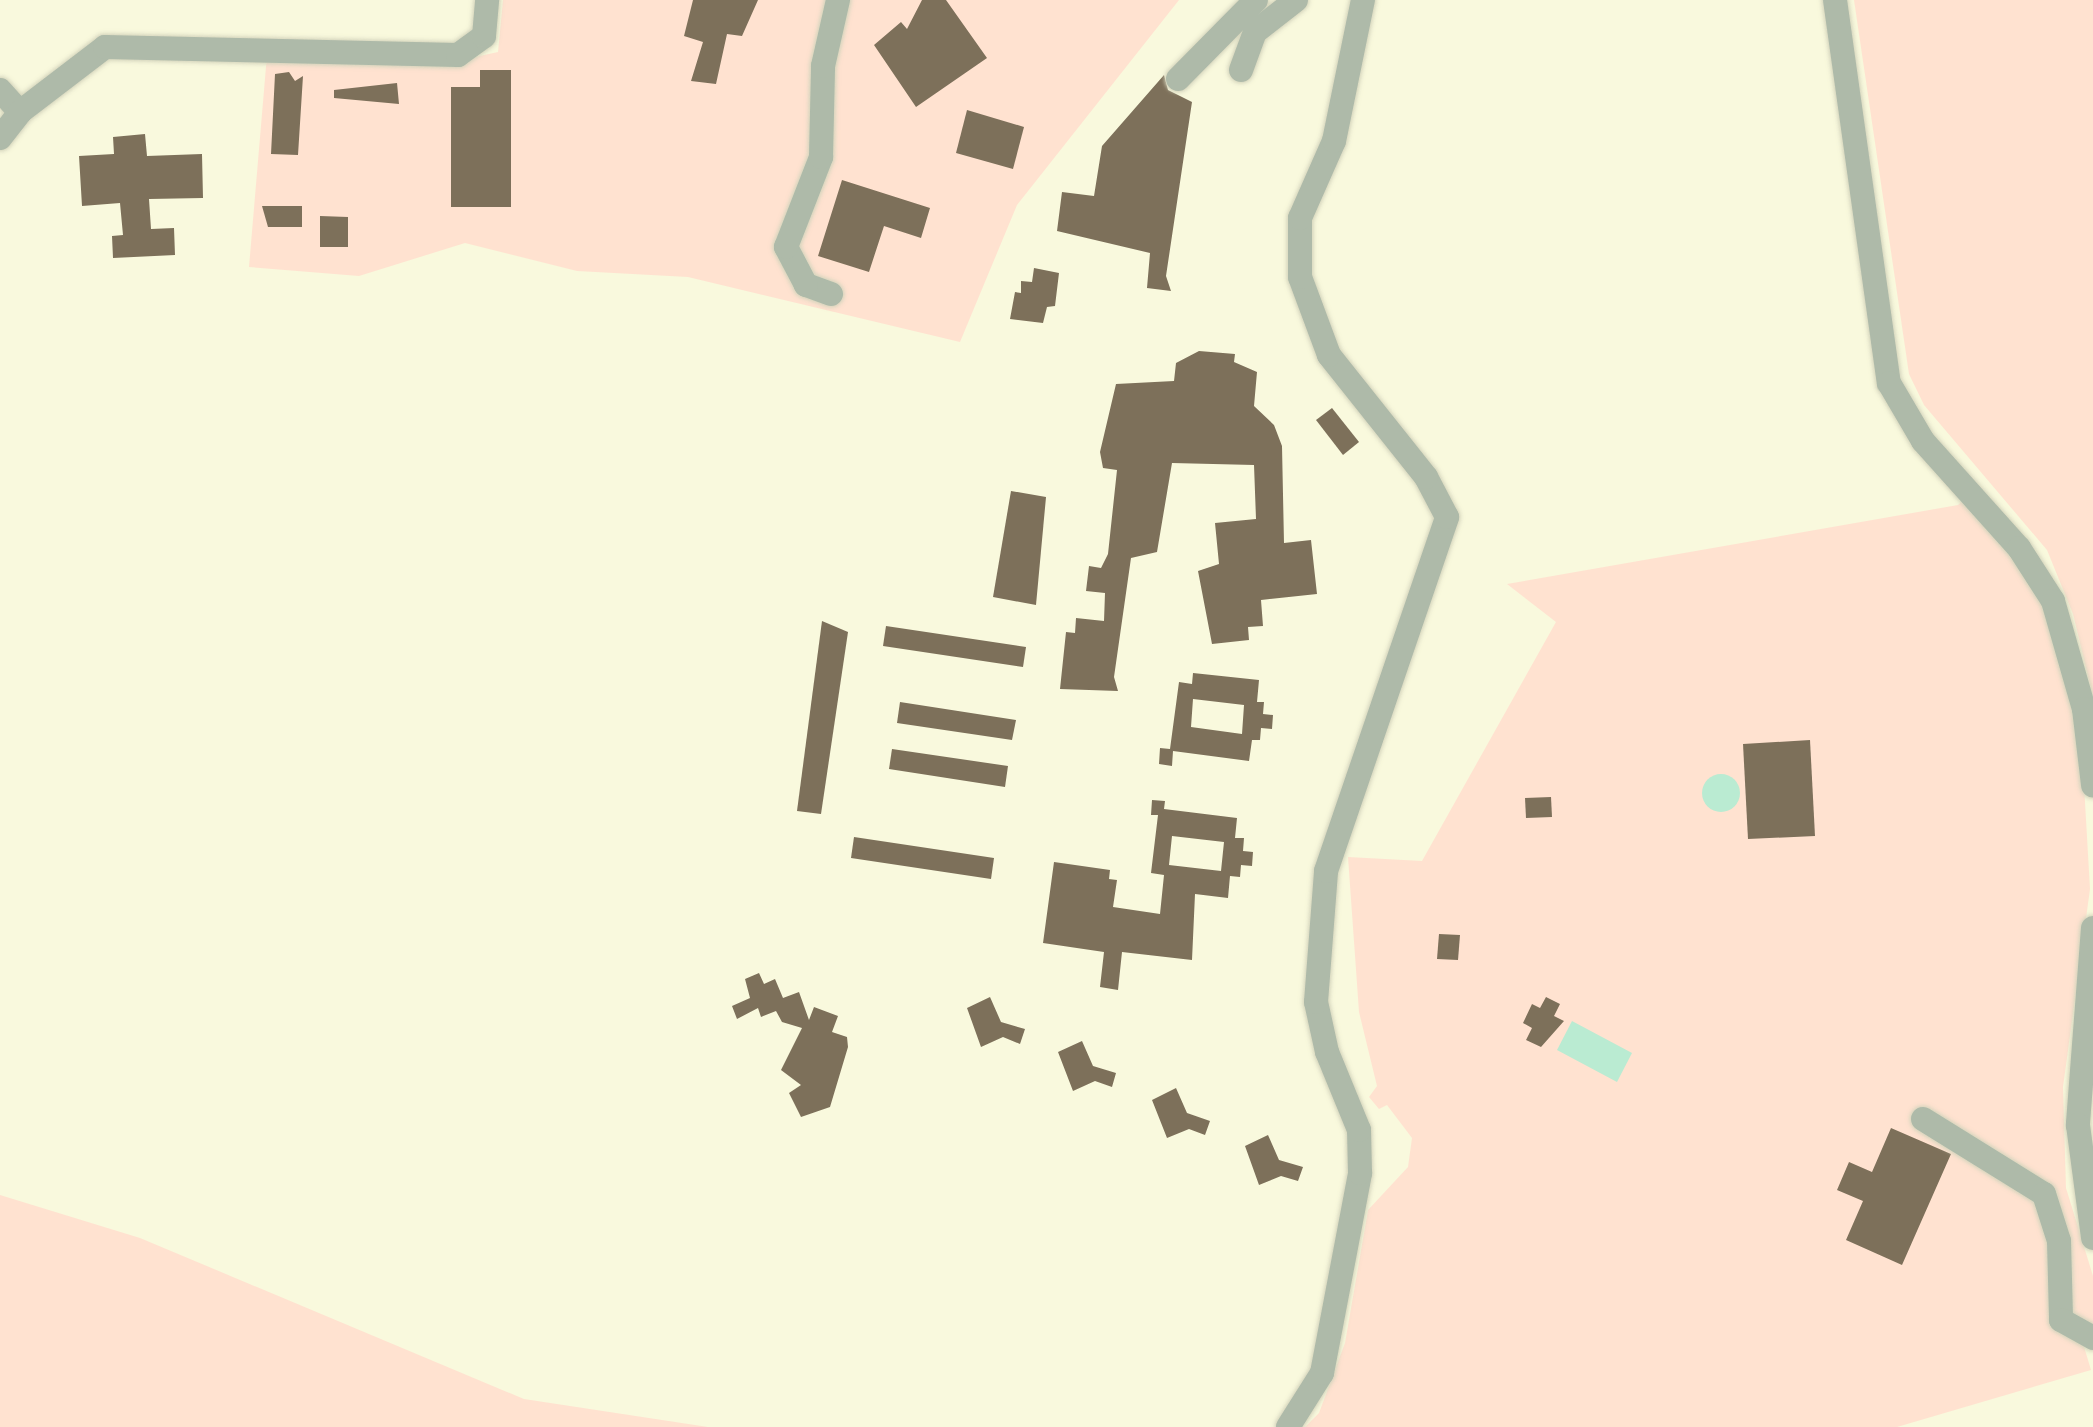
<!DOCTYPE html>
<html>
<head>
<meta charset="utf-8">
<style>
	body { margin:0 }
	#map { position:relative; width:2093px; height:1427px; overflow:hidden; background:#f9f9dd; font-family:"IBM Plex Sans",sans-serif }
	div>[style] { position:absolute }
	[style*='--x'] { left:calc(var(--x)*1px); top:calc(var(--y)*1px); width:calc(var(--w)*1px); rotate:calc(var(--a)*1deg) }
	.green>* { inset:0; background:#ffe2d0 }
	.water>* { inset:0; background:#baebd2 }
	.round { border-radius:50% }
	.building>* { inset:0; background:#7d705a }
	.roads { filter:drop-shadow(0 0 2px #d4d4bc) drop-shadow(0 0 2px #d4d4bc) }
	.minor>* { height:24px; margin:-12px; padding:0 12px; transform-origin:12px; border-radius:12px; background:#aebaa9 }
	span { translate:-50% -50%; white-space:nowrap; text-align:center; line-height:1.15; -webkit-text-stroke:8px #fff; paint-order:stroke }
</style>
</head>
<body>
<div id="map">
	<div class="green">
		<i style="clip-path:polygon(503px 0,1179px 0,1017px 205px,960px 342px,688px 277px,577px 271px,465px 243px,359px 276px,249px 267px,267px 55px,443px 64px,498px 52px)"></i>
		<i style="clip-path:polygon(1854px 0,2093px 0,2093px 697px,2073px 614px,2047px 550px,1924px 405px,1909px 374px)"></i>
		<i style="clip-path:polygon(1970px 494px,2043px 596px,2082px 750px,2090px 889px,2063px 1087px,2066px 1188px,2093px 1276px,2093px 1326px,2079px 1330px,2091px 1370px,1897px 1427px,1305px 1427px,1319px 1413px,1345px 1343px,1368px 1210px,1408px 1167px,1412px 1138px,1387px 1105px,1379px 1109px,1369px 1097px,1377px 1086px,1359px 1012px,1348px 857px,1422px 861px,1556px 622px,1507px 584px,1958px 505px)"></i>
		<i style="clip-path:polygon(0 1195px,140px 1238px,524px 1399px,708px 1427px,0 1427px)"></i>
	</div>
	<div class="water">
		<i class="round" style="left:1702px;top:774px;width:38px;height:38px"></i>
		<i style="clip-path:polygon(1572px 1021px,1632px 1053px,1617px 1082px,1557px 1050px)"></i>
	</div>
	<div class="building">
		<i style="clip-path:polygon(693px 0,758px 0,742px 36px,727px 34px,716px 84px,691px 81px,703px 42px,684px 36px)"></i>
		<i style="clip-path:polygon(922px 0,946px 0,987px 58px,916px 107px,874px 45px,901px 22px,907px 29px)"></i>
		<i style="clip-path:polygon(480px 70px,511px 70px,511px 207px,451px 207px,451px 87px,480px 87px)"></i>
		<i style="clip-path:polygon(289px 72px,295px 81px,303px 76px,298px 155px,271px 154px,275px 74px)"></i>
		<i style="clip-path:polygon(1164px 75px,1168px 90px,1192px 102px,1166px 276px,1171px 291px,1147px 288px,1150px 253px,1057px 231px,1062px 192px,1094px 196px,1102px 146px)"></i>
		<i style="clip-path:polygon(397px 83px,399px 104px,334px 98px,334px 90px)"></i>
		<i style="clip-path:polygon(967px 110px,1024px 127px,1013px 169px,956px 153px)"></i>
		<i style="clip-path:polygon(145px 134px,147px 156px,202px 154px,203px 198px,149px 199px,151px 229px,174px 228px,175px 255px,113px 258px,112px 236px,123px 235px,120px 203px,82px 206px,79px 156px,114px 154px,113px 137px)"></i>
		<i style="clip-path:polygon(842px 180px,930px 208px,921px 238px,884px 226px,869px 272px,818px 256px)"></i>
		<i style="clip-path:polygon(262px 206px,302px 206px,302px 227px,268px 227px)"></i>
		<i style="clip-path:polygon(320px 216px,348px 217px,348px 247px,320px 247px)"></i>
		<i style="clip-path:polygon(1034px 268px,1059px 273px,1055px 306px,1047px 307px,1043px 323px,1010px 319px,1015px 292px,1021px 293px,1021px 281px,1032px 282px)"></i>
		<i style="clip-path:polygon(1199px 351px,1235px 354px,1234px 362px,1257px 372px,1254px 406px,1274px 425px,1282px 446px,1284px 543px,1311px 540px,1317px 594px,1261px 600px,1263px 626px,1248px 627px,1249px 640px,1212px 644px,1198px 571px,1219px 564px,1215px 523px,1256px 519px,1254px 465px,1172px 463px,1157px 552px,1131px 558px,1114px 677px,1118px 691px,1060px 689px,1066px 632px,1075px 633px,1076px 618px,1104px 621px,1105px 593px,1086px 591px,1089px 566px,1101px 568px,1108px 554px,1117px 470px,1103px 468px,1100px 452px,1116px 384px,1174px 381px,1176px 363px)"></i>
		<i style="clip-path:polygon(1332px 408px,1359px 442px,1343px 455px,1316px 420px)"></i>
		<i style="clip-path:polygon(1011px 491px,1046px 497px,1036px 605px,993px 597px)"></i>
		<i style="clip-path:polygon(822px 621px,848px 632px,821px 814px,797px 811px)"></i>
		<i style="clip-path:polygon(886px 626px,1026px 647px,1023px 667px,883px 646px)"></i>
		<i style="clip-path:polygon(evenodd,1193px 673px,1259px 680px,1257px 702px,1264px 702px,1263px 714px,1273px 715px,1272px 729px,1261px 728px,1260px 740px,1252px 740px,1249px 761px,1173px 751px,1172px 766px,1159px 764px,1160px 748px,1170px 749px,1179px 682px,1192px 684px,1193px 673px,1193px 699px,1244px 705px,1242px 734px,1191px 727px,1193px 699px)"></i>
		<i style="clip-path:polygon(900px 702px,1016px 720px,1012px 740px,897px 723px)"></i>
		<i style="clip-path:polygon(1810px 740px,1815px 836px,1748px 839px,1743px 744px)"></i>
		<i style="clip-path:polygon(892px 749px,1008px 766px,1005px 787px,889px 769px)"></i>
		<i style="clip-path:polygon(1551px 797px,1552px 817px,1526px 818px,1525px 798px)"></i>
		<i style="clip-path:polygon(evenodd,1152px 800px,1165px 801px,1164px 809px,1237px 818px,1235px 838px,1244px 838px,1243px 851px,1253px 852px,1252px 866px,1241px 865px,1240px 877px,1230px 876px,1228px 898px,1195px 894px,1192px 960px,1122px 952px,1118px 990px,1100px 987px,1104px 952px,1043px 943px,1054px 862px,1110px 870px,1109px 879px,1117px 880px,1113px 907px,1160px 914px,1164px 875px,1151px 873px,1158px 815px,1151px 815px,1152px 800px,1172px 836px,1224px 842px,1221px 871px,1169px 865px,1172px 836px)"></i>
		<i style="clip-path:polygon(854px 837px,994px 858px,991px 879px,851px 858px)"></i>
		<i style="clip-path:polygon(1439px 934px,1460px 935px,1458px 960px,1437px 959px)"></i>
		<i style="clip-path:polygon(759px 973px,764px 984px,775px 979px,783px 998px,799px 992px,809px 1020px,814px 1007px,838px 1016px,832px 1032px,847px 1037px,848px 1047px,830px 1107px,801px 1117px,789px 1093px,801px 1085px,781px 1070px,802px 1028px,782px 1022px,776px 1011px,761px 1017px,758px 1008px,737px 1019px,732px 1006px,750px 998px,745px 979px)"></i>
		<i style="clip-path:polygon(990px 997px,1001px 1022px,1025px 1029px,1020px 1044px,1003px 1037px,981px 1047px,967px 1008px)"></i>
		<i style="clip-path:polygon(1546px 997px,1560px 1004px,1554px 1016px,1564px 1021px,1541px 1047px,1526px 1040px,1532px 1028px,1523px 1023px,1532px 1004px,1540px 1008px)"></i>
		<i style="clip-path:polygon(1082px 1041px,1093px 1066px,1116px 1073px,1112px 1087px,1095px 1081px,1073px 1091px,1058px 1052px)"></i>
		<i style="clip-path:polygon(1176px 1088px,1187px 1113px,1210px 1121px,1205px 1135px,1189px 1129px,1167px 1138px,1152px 1100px)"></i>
		<i style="clip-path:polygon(1891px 1128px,1951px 1154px,1902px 1265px,1846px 1240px,1863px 1201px,1837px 1190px,1849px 1162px,1872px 1172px)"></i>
		<i style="clip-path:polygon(1268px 1135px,1279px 1160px,1303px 1167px,1298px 1181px,1281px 1176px,1259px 1185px,1245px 1146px)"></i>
	</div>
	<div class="roads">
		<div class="minor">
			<i style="--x:1835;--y:0;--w:387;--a:82"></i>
			<i style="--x:1889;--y:383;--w:67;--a:59.6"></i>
			<i style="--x:1923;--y:441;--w:144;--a:48.1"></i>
			<i style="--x:2019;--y:548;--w:63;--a:57.3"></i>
			<i style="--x:2053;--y:601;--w:112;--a:74"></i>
			<i style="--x:2084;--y:709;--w:77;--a:83.2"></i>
			<i style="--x:1241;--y:70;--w:40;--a:-69.8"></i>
			<i style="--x:1255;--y:32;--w:52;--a:-38"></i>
			<i style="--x:1178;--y:79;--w:111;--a:-45.4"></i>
			<i style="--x:0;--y:90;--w:30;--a:48"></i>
			<i style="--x:0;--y:138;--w:33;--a:-52"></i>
			<i style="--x:20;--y:112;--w:107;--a:-37.4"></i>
			<i style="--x:105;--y:47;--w:353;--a:1.3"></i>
			<i style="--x:458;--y:55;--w:32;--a:-36"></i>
			<i style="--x:484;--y:36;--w:36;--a:-85"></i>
			<i style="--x:831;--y:294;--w:27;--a:-160"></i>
			<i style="--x:806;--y:285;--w:43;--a:-117.8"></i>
			<i style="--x:786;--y:247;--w:97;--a:-68.7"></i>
			<i style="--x:821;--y:157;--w:91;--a:-88.7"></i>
			<i style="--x:823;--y:66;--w:68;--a:-77.2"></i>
			<i style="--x:2093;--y:928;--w:198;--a:94.4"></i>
			<i style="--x:2078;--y:1125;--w:114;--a:82.4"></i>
			<i style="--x:1923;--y:1119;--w:142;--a:31.8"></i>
			<i style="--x:2044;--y:1194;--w:49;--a:72.3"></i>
			<i style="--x:2059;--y:1241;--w:79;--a:88.5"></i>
			<i style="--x:2061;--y:1320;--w:37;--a:29"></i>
			<i style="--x:1288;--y:1427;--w:64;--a:-57.8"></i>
			<i style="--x:1322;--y:1373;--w:204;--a:-79.2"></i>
			<i style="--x:1360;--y:1173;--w:43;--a:-91.3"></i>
			<i style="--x:1359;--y:1130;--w:84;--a:-112.3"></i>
			<i style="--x:1327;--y:1052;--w:51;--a:-102.4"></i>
			<i style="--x:1316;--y:1002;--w:131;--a:-85.6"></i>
			<i style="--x:1326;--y:871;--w:374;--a:-71.1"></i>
			<i style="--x:1447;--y:517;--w:45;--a:-117.7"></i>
			<i style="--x:1426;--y:477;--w:156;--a:-128.5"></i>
			<i style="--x:1329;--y:355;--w:83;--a:-110.4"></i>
			<i style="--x:1300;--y:277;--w:59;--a:-90"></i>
			<i style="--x:1300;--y:218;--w:84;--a:-66.2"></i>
			<i style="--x:1334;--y:141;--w:144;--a:-78.4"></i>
		</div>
	</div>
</div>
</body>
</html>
